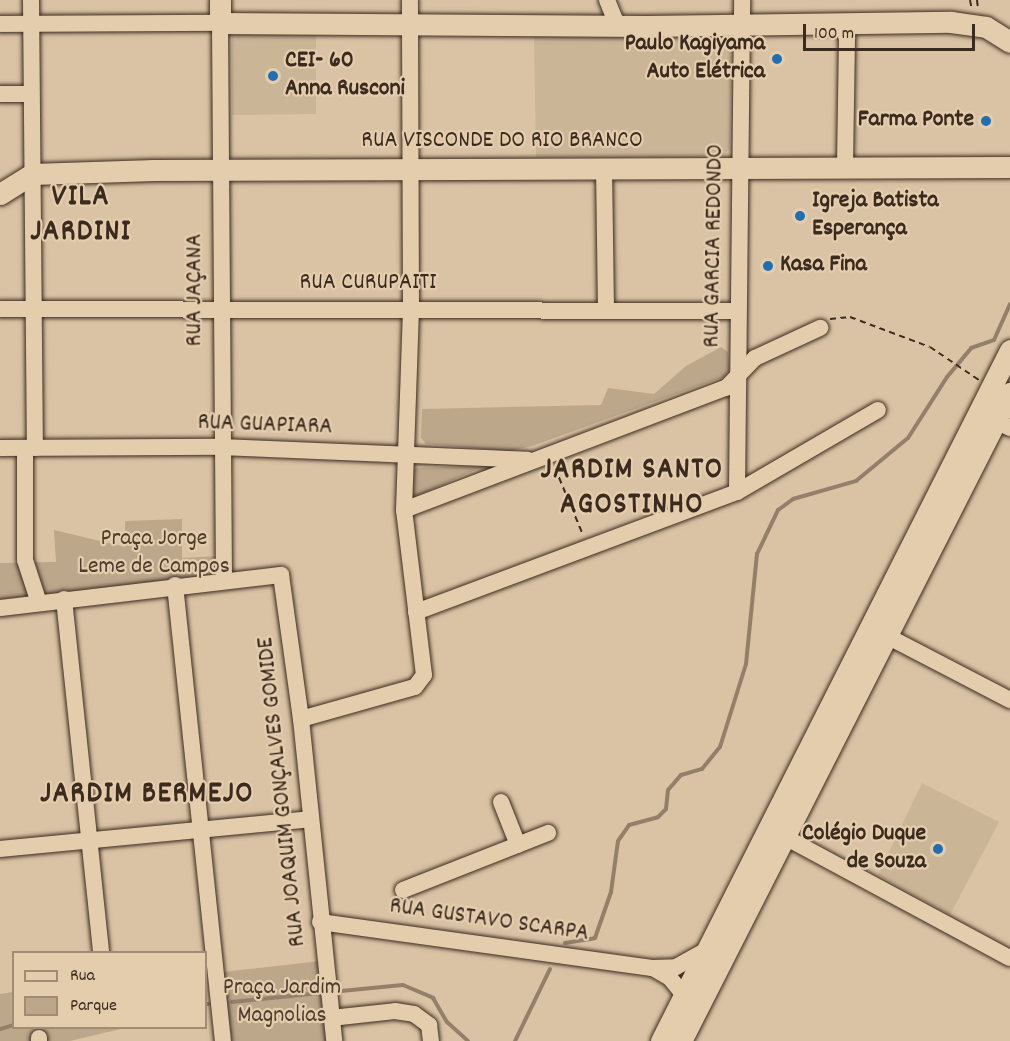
<!DOCTYPE html>
<html>
<head>
<meta charset="utf-8">
<style>
	body { margin:0 }
	#map { position:relative; width:1010px; height:1041px; overflow:hidden; background:#dac3a4; font-family:Dekko,sans-serif }
	div>[style] { position:absolute }
	[style*='--x'] { left:calc(var(--x)*1px); top:calc(var(--y)*1px); width:calc(var(--w)*1px); rotate:calc(var(--a)*1deg) }
	.built>* { inset:0; background:#cbb597 }
	.green>* { inset:0; background:#bca78b }
	.stream>* { height:4px; margin:-2px; padding:0 2px; transform-origin:2px; border-radius:2px; background:#94806a }
	.path>* { height:2px; margin-top:-1px; transform-origin:0; background:repeating-linear-gradient(90deg,#3b2a1e 0 6px,transparent 0 10.5px) }
	.roads { filter:drop-shadow(0 0 2px #3b2a1e) drop-shadow(0 0 2px #3b2a1e) }
	.minor>* { height:16px; margin:-8px; padding:0 8px; transform-origin:8px; border-radius:8px; background:#e4cdad }
	.major>* { height:21px; margin:-10.5px; padding:0 10.5px; transform-origin:10.5px; border-radius:10.5px; background:#e4cdad }
	.dots>* { width:16px; height:16px; translate:-50% -50%; box-sizing:border-box; border:3px solid #e4cdad; border-radius:50% }
	span { translate:-50% -50%; white-space:nowrap; text-align:center; line-height:1.15; -webkit-text-stroke:4.5px #e4cdad; paint-order:stroke }
	.poi-label { font-size:24px; color:#3b2a1e; font-weight:700 }
	.right { translate:-100% -50%; text-align:right }
	.left { translate:0 -50%; text-align:left }
	.street-label { font-size:24px; color:#3b2a1e }
	.park-label { font-size:24px; color:#4e3d2e }
	.district-label { font-size:30px; color:#3b2a1e; font-weight:700; letter-spacing:1.5px }
	.legend { position:absolute; left:12px; top:951px; width:195px; height:78px; box-sizing:border-box; background:#e4cdad; border:2px solid #a08c74; margin:0; padding:8px 10px; list-style:none; font-size:18px; color:#3b2a1e }
	.legend li { display:flex; align-items:center; gap:12px; height:30px }
	.legend b { width:30px; border:2px solid #a08c74 }
	.scale { position:absolute; left:803px; top:24px; width:172px; height:27px; box-sizing:border-box; border:3px solid #3b2a1e; border-top:0; padding-left:8px; font-size:18px; line-height:21px; white-space:nowrap; color:#3b2a1e; -webkit-text-stroke:4px #e4cdad; paint-order:stroke }
</style>
</head>
<body>
<div id="map">
	<div class="built">
		<i style="clip-path:polygon(541px 32px,722px 33px,731px 38px,730px 148px,723px 156px,536px 157px,534px 37px)"></i>
		<i style="clip-path:polygon(232px 35px,316px 35px,316px 114px,232px 115px)"></i>
		<i style="clip-path:polygon(922px 783px,999px 822px,950px 915px,878px 875px)"></i>
	</div>
	<div class="green">
		<i style="clip-path:polygon(721px 347px,728px 352px,730px 368px,726px 376px,532px 446px,510px 451px,426px 444px,421px 438px,422px 409px,601px 405px,608px 388px,654px 394px,686px 366px)"></i>
		<i style="clip-path:polygon(484px 466px,417px 496px,411px 493px,411px 468px)"></i>
		<i style="clip-path:polygon(182px 519px,182px 558px,219px 556px,218px 570px,212px 575px,0 605px,0 563px,56px 562px,54px 530px,125px 547px,125px 521px)"></i>
		<i style="clip-path:polygon(321px 961px,327px 1041px,230px 1041px,223px 972px)"></i>
		<i style="clip-path:polygon(13px 992px,14px 1028px,125px 1028px,70px 1041px,0 1041px,0 994px)"></i>
	</div>
	<div class="stream">
		<i style="--x:565;--y:943;--w:30;--a:-9"></i>
		<i style="--x:595;--y:938;--w:49;--a:-70.8"></i>
		<i style="--x:611;--y:892;--w:51;--a:-82.2"></i>
		<i style="--x:618;--y:841;--w:19;--a:-55"></i>
		<i style="--x:629;--y:825;--w:30;--a:-15"></i>
		<i style="--x:658;--y:817;--w:11;--a:-45"></i>
		<i style="--x:666;--y:809;--w:19;--a:-84"></i>
		<i style="--x:668;--y:790;--w:20;--a:-49"></i>
		<i style="--x:681;--y:775;--w:22;--a:-16"></i>
		<i style="--x:702;--y:769;--w:28;--a:-51"></i>
		<i style="--x:720;--y:747;--w:87;--a:-72.6"></i>
		<i style="--x:746;--y:664;--w:111;--a:-84.3"></i>
		<i style="--x:757;--y:554;--w:49;--a:-64.5"></i>
		<i style="--x:778;--y:510;--w:19;--a:-36"></i>
		<i style="--x:793;--y:499;--w:66;--a:-15.9"></i>
		<i style="--x:856;--y:481;--w:67;--a:-39.6"></i>
		<i style="--x:908;--y:438;--w:72;--a:-57.4"></i>
		<i style="--x:947;--y:377;--w:38;--a:-50"></i>
		<i style="--x:971;--y:348;--w:24;--a:-19"></i>
		<i style="--x:994;--y:340;--w:39;--a:-66"></i>
		<i style="--x:341;--y:991;--w:62;--a:-5.5"></i>
		<i style="--x:403;--y:985;--w:33;--a:23"></i>
		<i style="--x:433;--y:998;--w:28;--a:60"></i>
		<i style="--x:447;--y:1022;--w:28;--a:42"></i>
		<i style="--x:232;--y:1002;--w:89;--a:-5.8"></i>
		<i style="--x:206;--y:1004;--w:2;--a:0"></i>
		<i style="--x:0;--y:1029;--w:15;--a:-16"></i>
		<i style="--x:515;--y:1041;--w:80;--a:-64.1"></i>
	</div>
	<div class="path">
		<i style="--x:970;--y:0;--w:10;--a:79"></i>
		<i style="--x:977;--y:0;--w:9;--a:84"></i>
		<i style="--x:830;--y:319;--w:20;--a:-6"></i>
		<i style="--x:850;--y:317;--w:85;--a:20.6"></i>
		<i style="--x:930;--y:347;--w:59;--a:34"></i>
		<i style="--x:555;--y:468;--w:73;--a:67.3"></i>
	</div>
	<div class="roads">
		<div class="minor">
			<i style="--x:31;--y:0;--w:448;--a:89.5"></i>
			<i style="--x:607;--y:0;--w:27;--a:68"></i>
			<i style="--x:839;--y:22;--w:18;--a:63"></i>
			<i style="--x:847;--y:38;--w:129;--a:90.9"></i>
			<i style="--x:0;--y:24;--w:220;--a:-0.3"></i>
			<i style="--x:220;--y:23;--w:556;--a:89.59"></i>
			<i style="--x:0;--y:94;--w:31;--a:0"></i>
			<i style="--x:604;--y:167;--w:142;--a:89.2"></i>
			<i style="--x:0;--y:309;--w:737;--a:0.16"></i>
			<i style="--x:995;--y:421;--w:17;--a:25"></i>
			<i style="--x:0;--y:448;--w:221;--a:-0.3"></i>
			<i style="--x:221;--y:447;--w:307;--a:2.4"></i>
			<i style="--x:25;--y:448;--w:112;--a:90"></i>
			<i style="--x:25;--y:560;--w:45;--a:72"></i>
			<i style="--x:737;--y:492;--w:492;--a:-89.4"></i>
			<i style="--x:404;--y:510;--w:344;--a:-20.8"></i>
			<i style="--x:726;--y:388;--w:42;--a:-46"></i>
			<i style="--x:755;--y:358;--w:72;--a:-24.8"></i>
			<i style="--x:175;--y:585;--w:459;--a:84"></i>
			<i style="--x:64;--y:599;--w:355;--a:84"></i>
			<i style="--x:0;--y:608;--w:283;--a:-6.7"></i>
			<i style="--x:281;--y:575;--w:145;--a:82.1"></i>
			<i style="--x:301;--y:719;--w:324;--a:84.1"></i>
			<i style="--x:416;--y:612;--w:343;--a:-20.5"></i>
			<i style="--x:737;--y:492;--w:163;--a:-30.2"></i>
			<i style="--x:887;--y:636;--w:139;--a:27.5"></i>
			<i style="--x:301;--y:719;--w:118;--a:-15.7"></i>
			<i style="--x:415;--y:687;--w:15;--a:-53"></i>
			<i style="--x:424;--y:675;--w:166;--a:-96.9"></i>
			<i style="--x:404;--y:510;--w:202;--a:-88"></i>
			<i style="--x:411;--y:308;--w:308;--a:-90.2"></i>
			<i style="--x:501;--y:802;--w:46;--a:68.4"></i>
			<i style="--x:785;--y:837;--w:255;--a:28.3"></i>
			<i style="--x:0;--y:849;--w:311;--a:-5.5"></i>
			<i style="--x:403;--y:890;--w:156;--a:-21.5"></i>
			<i style="--x:320;--y:922;--w:335;--a:7.9"></i>
			<i style="--x:652;--y:968;--w:24;--a:-2"></i>
			<i style="--x:676;--y:967;--w:33;--a:-29"></i>
			<i style="--x:653;--y:968;--w:20;--a:30"></i>
			<i style="--x:670;--y:978;--w:21;--a:51"></i>
			<i style="--x:331;--y:1018;--w:64;--a:-6.2"></i>
			<i style="--x:395;--y:1011;--w:19;--a:9"></i>
			<i style="--x:414;--y:1014;--w:19;--a:36"></i>
			<i style="--x:429;--y:1025;--w:16;--a:83"></i>
			<i style="--x:39;--y:1041;--w:3;--a:-90"></i>
		</div>
		<div class="major">
			<i style="--x:220;--y:0;--w:23;--a:90"></i>
			<i style="--x:220;--y:23;--w:426;--a:0.4"></i>
			<i style="--x:646;--y:26;--w:305;--a:-0.8"></i>
			<i style="--x:951;--y:22;--w:35;--a:8"></i>
			<i style="--x:986;--y:27;--w:28;--a:32"></i>
			<i style="--x:0;--y:194;--w:38;--a:-32"></i>
			<i style="--x:32;--y:174;--w:122;--a:-1.9"></i>
			<i style="--x:154;--y:170;--w:856;--a:-0.2"></i>
			<i style="--x:661;--y:1041;--w:774;--a:-63.2"></i>
			<i style="--x:681;--y:1041;--w:727;--a:-63.08"></i>
		</div>
	</div>
	<div class="dots">
		<i style="left:777px;top:59px;background:#1f6fb2"></i>
		<i style="left:273px;top:76px;background:#1f6fb2"></i>
		<i style="left:986px;top:121px;background:#1f6fb2"></i>
		<i style="left:800px;top:216px;background:#1f6fb2"></i>
		<i style="left:768px;top:266px;background:#1f6fb2"></i>
		<i style="left:938px;top:849px;background:#1f6fb2"></i>
	</div>
	<div class="poi-label">
		<span class="right" style="left:765px;top:59px">Paulo Kagiyama<br>Auto Elétrica</span>
		<span class="left" style="left:285px;top:76px">CEI- 60<br>Anna Rusconi</span>
		<span class="right" style="left:974px;top:121px">Farma Ponte</span>
		<span class="left" style="left:812px;top:216px">Igreja Batista<br>Esperança</span>
		<span class="left" style="left:780px;top:266px">Kasa Fina</span>
		<span class="right" style="left:926px;top:849px">Colégio Duque<br>de Souza</span>
	</div>
	<div class="street-label">
		<span style="left:502px;top:142px">RUA VISCONDE DO RIO BRANCO</span>
		<span style="left:715px;top:246px;rotate:-89deg">RUA GARCIA REDONDO</span>
		<span style="left:368px;top:284px">RUA CURUPAITI</span>
		<span style="left:196px;top:290px;rotate:-90deg">RUA JAÇANA</span>
		<span style="left:265px;top:426px;rotate:2deg">RUA GUAPIARA</span>
		<span style="left:283px;top:792px;rotate:-96deg">RUA JOAQUIM GONÇALVES GOMIDE</span>
		<span style="left:489px;top:921px;rotate:8deg">RUA GUSTAVO SCARPA</span>
	</div>
	<div class="park-label">
		<span style="left:154px;top:554px">Praça Jorge<br>Leme de Campos</span>
		<span style="left:282px;top:1003px">Praça Jardim<br>Magnolias</span>
	</div>
	<div class="district-label">
		<span style="left:81px;top:216px">VILA<br>JARDINI</span>
		<span style="left:632px;top:489px">JARDIM SANTO<br>AGOSTINHO</span>
		<span style="left:147px;top:796px">JARDIM BERMEJO</span>
	</div>
	<ul class="legend">
	<li><b style="height:8px;background:#e4cdad"></b>Rua</li>
	<li><b style="height:16px;background:#bca78b"></b>Parque</li>
	</ul>
	<div class="scale">100 m</div>
</div>
</body>
</html>
